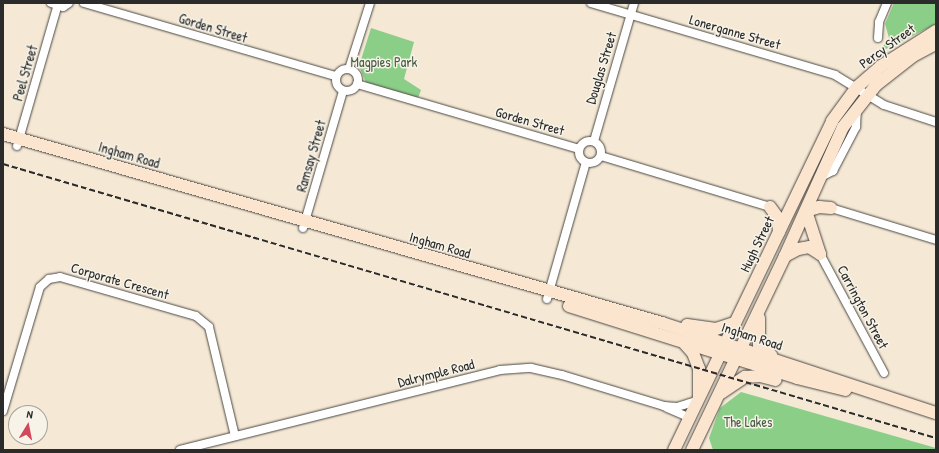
<!DOCTYPE html>
<html>
<head>
<meta charset="utf-8">
<style>
	body { margin:0 }
	#map { position:relative; width:939px; height:453px; overflow:hidden; background:#f5e8d4; font-family:"Patrick Hand",sans-serif }
	div>[style] { position:absolute }
	[style*='--x'] { left:calc(var(--x)*1px); top:calc(var(--y)*1px); width:calc(var(--w)*1px); rotate:calc(var(--a)*1deg) }
	.green>* { inset:0; background:#8bce87 }
	.roads { filter:drop-shadow(0 0 1px #494744) drop-shadow(0 0 1px #494744) }
	.minor>* { height:8px; margin:-4px; padding:0 4px; transform-origin:4px; border-radius:4px; background:#fff }
	.minor>.ring { margin:-4px; padding:0; box-sizing:content-box; background:none; border:8px solid #fff; border-radius:50% }
	.secondary>* { height:12px; margin:-6px; padding:0 6px; transform-origin:6px; border-radius:6px; background:#fbe5cf }
	.rail>* { height:2px; margin-top:-1px; transform-origin:0; background:repeating-linear-gradient(90deg,#2b2b2b 0 6px,transparent 0 9px) }
	span { translate:-50% -50%; white-space:nowrap; text-align:center; line-height:1.15; -webkit-text-stroke:3px #f7f3e8; paint-order:stroke }
	.street-label { font-size:14px; color:#2b2b2b }
	.park-label { font-size:14px; color:#485c47 }
	.frame { position:absolute; inset:0; border:4px solid #2b2b2b; pointer-events:none }
	.north { position:absolute; left:8px; top:405px; width:40px; height:40px; box-sizing:border-box; background:#f7f3e8; border:1px solid #a5a39c; border-radius:50%; rotate:10deg; font-size:11px; font-weight:700; line-height:16px; text-align:center; color:#2b2b2b }
	.north::after { content:''; display:block; margin:auto; width:14px; height:18px; background:#d1495b; clip-path:polygon(50% 0,100% 100%,50% 72%,0 100%) }
</style>
</head>
<body>
<div id="map">
	<div class="green">
		<i style="clip-path:polygon(894px 3px,936px 3px,936px 24px,886px 49px,882px 48px,889px 38px,885px 24px)"></i>
		<i style="clip-path:polygon(371px 28px,414px 42px,404px 79px,421px 90px,418px 98px,366px 83px,359px 66px)"></i>
		<i style="clip-path:polygon(741px 392px,936px 448px,936px 450px,713px 450px,709px 438px,720px 408px)"></i>
	</div>
	<div class="roads">
		<div class="minor">
			<i style="--x:51;--y:3;--w:13;--a:18"></i>
			<i style="--x:63;--y:7;--w:7;--a:-34"></i>
			<i style="--x:84;--y:3;--w:262;--a:16.2"></i>
			<i style="--x:591;--y:3;--w:254;--a:16.4"></i>
			<i style="--x:835;--y:75;--w:57;--a:31.5"></i>
			<i style="--x:884;--y:105;--w:55;--a:18.1"></i>
			<i style="--x:878;--y:38;--w:16;--a:-86"></i>
			<i style="--x:879;--y:22;--w:21;--a:-67"></i>
			<i style="--x:349;--y:69;--w:69;--a:-72.3"></i>
			<i class="ring" style="left:336px;top:69px;width:14px;height:14px"></i>
			<i style="--x:357;--y:84;--w:231;--a:16.3"></i>
			<i class="ring" style="left:579px;top:141px;width:14px;height:14px"></i>
			<i style="--x:594;--y:141;--w:144;--a:-73.8"></i>
			<i style="--x:17;--y:146;--w:145;--a:-73.9"></i>
			<i style="--x:601;--y:156;--w:177;--a:16.8"></i>
			<i style="--x:819;--y:178;--w:16;--a:-27"></i>
			<i style="--x:833;--y:171;--w:50;--a:-62.4"></i>
			<i style="--x:856;--y:127;--w:17;--a:-87"></i>
			<i style="--x:831;--y:208;--w:110;--a:16.9"></i>
			<i style="--x:303;--y:228;--w:143;--a:-73.7"></i>
			<i style="--x:820;--y:254;--w:135;--a:61.7"></i>
			<i style="--x:547;--y:299;--w:142;--a:-74.1"></i>
			<i style="--x:667;--y:408;--w:25;--a:23"></i>
			<i style="--x:3;--y:411;--w:129;--a:-73.4"></i>
			<i style="--x:40;--y:287;--w:12;--a:-42"></i>
			<i style="--x:49;--y:279;--w:11;--a:-10"></i>
			<i style="--x:60;--y:277;--w:141;--a:16"></i>
			<i style="--x:196;--y:316;--w:17;--a:40"></i>
			<i style="--x:209;--y:327;--w:112;--a:76.6"></i>
			<i style="--x:180;--y:450;--w:330;--a:-14"></i>
			<i style="--x:500;--y:370;--w:31;--a:-4"></i>
			<i style="--x:531;--y:368;--w:32;--a:13"></i>
			<i style="--x:562;--y:375;--w:107;--a:16.9"></i>
			<i style="--x:664;--y:406;--w:13;--a:4"></i>
			<i style="--x:677;--y:407;--w:21;--a:-17"></i>
		</div>
		<div class="secondary">
			<i style="--x:3;--y:134;--w:686;--a:16"></i>
			<i style="--x:662;--y:323;--w:288;--a:18.2"></i>
			<i style="--x:770;--y:207;--w:14;--a:54"></i>
			<i style="--x:778;--y:218;--w:14;--a:86"></i>
			<i style="--x:820;--y:254;--w:45;--a:-108"></i>
			<i style="--x:806;--y:211;--w:14;--a:-17"></i>
			<i style="--x:819;--y:207;--w:12;--a:5"></i>
			<i style="--x:785;--y:256;--w:15;--a:-28"></i>
			<i style="--x:798;--y:249;--w:11;--a:-10"></i>
			<i style="--x:809;--y:247;--w:13;--a:32"></i>
			<i style="--x:569;--y:306;--w:239;--a:17.5"></i>
			<i style="--x:797;--y:378;--w:50;--a:13.8"></i>
			<i style="--x:759;--y:318;--w:27;--a:90"></i>
			<i style="--x:759;--y:345;--w:16;--a:40"></i>
			<i style="--x:687;--y:325;--w:29;--a:8"></i>
			<i style="--x:716;--y:329;--w:20;--a:-18"></i>
			<i style="--x:685;--y:344;--w:12;--a:48"></i>
			<i style="--x:693;--y:353;--w:17;--a:69"></i>
			<i style="--x:699;--y:369;--w:27;--a:90"></i>
			<i style="--x:721;--y:393;--w:29;--a:-34"></i>
			<i style="--x:745;--y:377;--w:15;--a:-4"></i>
			<i style="--x:760;--y:376;--w:16;--a:14"></i>
			<i style="--x:674;--y:450;--w:365;--a:-64.3"></i>
			<i style="--x:832;--y:121;--w:42;--a:-53.7"></i>
			<i style="--x:857;--y:87;--w:32;--a:-41"></i>
			<i style="--x:881;--y:66;--w:65;--a:-32.5"></i>
			<i style="--x:692;--y:450;--w:215;--a:-64.4"></i>
			<i style="--x:785;--y:256;--w:141;--a:-65.8"></i>
			<i style="--x:843;--y:127;--w:53;--a:-51.8"></i>
			<i style="--x:876;--y:85;--w:47;--a:-38.1"></i>
			<i style="--x:913;--y:56;--w:26;--a:-28"></i>
		</div>
	</div>
	<div class="rail">
		<i style="--x:3;--y:164;--w:972;--a:16.37"></i>
	</div>
	<div class="street-label">
		<span style="left:213px;top:28px;rotate:17deg">Gorden Street</span>
		<span style="left:735px;top:32px;rotate:16deg">Lonerganne Street</span>
		<span style="left:887px;top:46px;rotate:-36deg">Percy Street</span>
		<span style="left:601px;top:68px;rotate:-73deg">Douglas Street</span>
		<span style="left:25px;top:73px;rotate:-74deg">Peel Street</span>
		<span style="left:530px;top:121px;rotate:16deg">Gorden Street</span>
		<span style="left:129px;top:155px;rotate:16deg">Ingham Road</span>
		<span style="left:311px;top:156px;rotate:-74deg">Ramsay Street</span>
		<span style="left:757px;top:244px;rotate:-64deg">Hugh Street</span>
		<span style="left:440px;top:245px;rotate:16deg">Ingham Road</span>
		<span style="left:120px;top:281px;rotate:16deg">Corporate Crescent</span>
		<span style="left:863px;top:307px;rotate:62deg">Carrington Street</span>
		<span style="left:752px;top:336px;rotate:18deg">Ingham Road</span>
		<span style="left:436px;top:373px;rotate:-14deg">Dalrymple Road</span>
	</div>
	<div class="park-label">
		<span style="left:384px;top:62px">Magpies Park</span>
		<span style="left:748px;top:422px">The Lakes</span>
	</div>
	<div class="frame"></div>
	<div class="north">N</div>
</div>
</body>
</html>
